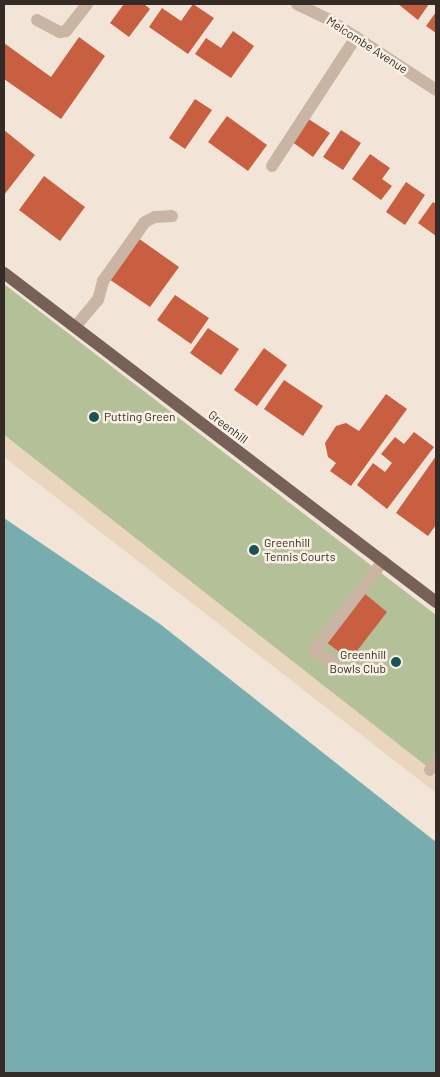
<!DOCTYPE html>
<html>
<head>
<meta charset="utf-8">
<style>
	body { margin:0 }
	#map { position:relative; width:440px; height:1077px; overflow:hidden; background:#f2e5d8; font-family:Barlow,sans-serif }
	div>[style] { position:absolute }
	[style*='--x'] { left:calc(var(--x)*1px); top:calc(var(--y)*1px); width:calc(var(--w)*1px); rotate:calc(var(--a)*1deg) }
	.green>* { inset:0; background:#b4c198 }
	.plaza>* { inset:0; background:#ead6bf }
	.water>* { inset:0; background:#77adaf }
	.building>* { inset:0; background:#c85f40 }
	.minor>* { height:12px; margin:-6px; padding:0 6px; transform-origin:6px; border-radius:6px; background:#cab5a4 }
	.major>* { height:12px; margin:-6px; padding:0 6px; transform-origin:6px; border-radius:6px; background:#776157 }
	.dots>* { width:14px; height:14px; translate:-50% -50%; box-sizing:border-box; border:2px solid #f9f0e5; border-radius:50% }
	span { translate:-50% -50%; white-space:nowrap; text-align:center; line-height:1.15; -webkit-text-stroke:5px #f9f0e5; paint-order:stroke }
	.street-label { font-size:12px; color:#352b26 }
	.poi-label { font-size:12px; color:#352b26 }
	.left { translate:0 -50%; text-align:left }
	.right { translate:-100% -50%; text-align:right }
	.frame { position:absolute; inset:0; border:5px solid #352b26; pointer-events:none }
</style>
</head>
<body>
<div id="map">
	<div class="green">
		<i style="clip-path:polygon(4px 284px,436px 615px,436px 754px,426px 767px,4px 435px)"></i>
	</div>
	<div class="plaza">
		<i style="clip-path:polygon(4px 435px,434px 772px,436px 793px,4px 457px)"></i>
	</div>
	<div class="water">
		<i style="clip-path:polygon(4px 518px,160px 624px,436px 842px,436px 1073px,4px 1073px)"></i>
	</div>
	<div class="building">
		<i style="clip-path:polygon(124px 4px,144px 4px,150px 9px,129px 37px,110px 23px)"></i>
		<i style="clip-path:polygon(193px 4px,214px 18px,188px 54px,149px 27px,162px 8px,181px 21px)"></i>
		<i style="clip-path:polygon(398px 4px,429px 4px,418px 20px)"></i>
		<i style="clip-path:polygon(436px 12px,436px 33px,426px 26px)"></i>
		<i style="clip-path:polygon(233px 31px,254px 46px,231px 78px,195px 54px,206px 38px,221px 48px)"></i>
		<i style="clip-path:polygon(79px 37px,105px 56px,61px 119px,4px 79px,4px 43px,51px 77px)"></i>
		<i style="clip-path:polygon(195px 99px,212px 110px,185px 149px,169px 138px)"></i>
		<i style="clip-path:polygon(227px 116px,267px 145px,248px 171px,208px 142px)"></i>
		<i style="clip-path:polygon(307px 118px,330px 133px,313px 157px,291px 141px)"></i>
		<i style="clip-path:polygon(4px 130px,35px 155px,4px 195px)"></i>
		<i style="clip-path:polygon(341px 130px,361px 143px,343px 170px,323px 157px)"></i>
		<i style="clip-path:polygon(370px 154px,390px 168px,382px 179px,392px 186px,381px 200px,352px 179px)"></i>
		<i style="clip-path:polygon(44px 176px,85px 207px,60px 241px,19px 210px)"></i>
		<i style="clip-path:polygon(406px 182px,425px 195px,405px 225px,386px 212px)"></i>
		<i style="clip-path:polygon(433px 202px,436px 204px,436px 236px,418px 223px)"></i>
		<i style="clip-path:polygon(138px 238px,179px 267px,150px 307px,109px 279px)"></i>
		<i style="clip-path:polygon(175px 295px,209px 318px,191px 344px,157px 320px)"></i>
		<i style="clip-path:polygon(208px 328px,239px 349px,221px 375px,190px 353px)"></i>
		<i style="clip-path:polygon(264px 348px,287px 365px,257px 406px,234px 390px)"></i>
		<i style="clip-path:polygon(284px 380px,323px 406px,303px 436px,264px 409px)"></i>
		<i style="clip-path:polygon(386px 394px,407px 409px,351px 486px,330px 471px,336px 463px,328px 457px,325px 443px,336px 426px,346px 423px,359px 431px)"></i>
		<i style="clip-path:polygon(414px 432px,434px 447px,387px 509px,357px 485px,373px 463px,385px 472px,392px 463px,381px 454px,395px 437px,404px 444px)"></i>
		<i style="clip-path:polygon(436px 456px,436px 525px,428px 536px,396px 513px)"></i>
		<i style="clip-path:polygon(364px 593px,387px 612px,350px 660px,326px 642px)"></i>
	</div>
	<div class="minor">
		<i style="--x:297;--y:4;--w:34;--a:26"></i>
		<i style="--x:328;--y:19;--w:129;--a:33.3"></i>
		<i style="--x:37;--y:20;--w:26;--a:28"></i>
		<i style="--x:60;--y:32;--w:6;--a:-9"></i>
		<i style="--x:66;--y:31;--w:34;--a:-52"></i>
		<i style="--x:272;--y:166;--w:154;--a:-56.9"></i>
		<i style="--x:75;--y:327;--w:35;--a:-50"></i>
		<i style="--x:98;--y:300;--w:20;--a:-75"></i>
		<i style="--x:103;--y:281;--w:72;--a:-54.6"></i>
		<i style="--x:145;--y:222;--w:11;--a:-27"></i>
		<i style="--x:155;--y:217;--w:17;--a:-3"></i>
		<i style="--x:340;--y:669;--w:31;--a:-143"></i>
		<i style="--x:315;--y:650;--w:112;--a:-52.6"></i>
		<i style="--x:430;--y:770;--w:10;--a:-53"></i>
	</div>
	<div class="major">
		<i style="--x:4;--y:273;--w:543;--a:37.29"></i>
	</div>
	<div class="dots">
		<i style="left:94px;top:417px;background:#1b5457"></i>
		<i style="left:254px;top:550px;background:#1b5457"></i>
		<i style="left:396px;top:662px;background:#1b5457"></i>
	</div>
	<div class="street-label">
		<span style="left:367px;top:45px;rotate:33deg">Melcombe Avenue</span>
		<span style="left:228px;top:427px;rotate:37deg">Greenhill</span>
	</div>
	<div class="poi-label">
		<span class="left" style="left:104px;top:417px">Putting Green</span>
		<span class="left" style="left:264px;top:550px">Greenhill<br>Tennis Courts</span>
		<span class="right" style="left:386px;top:662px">Greenhill<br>Bowls Club</span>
	</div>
	<div class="frame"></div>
</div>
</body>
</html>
